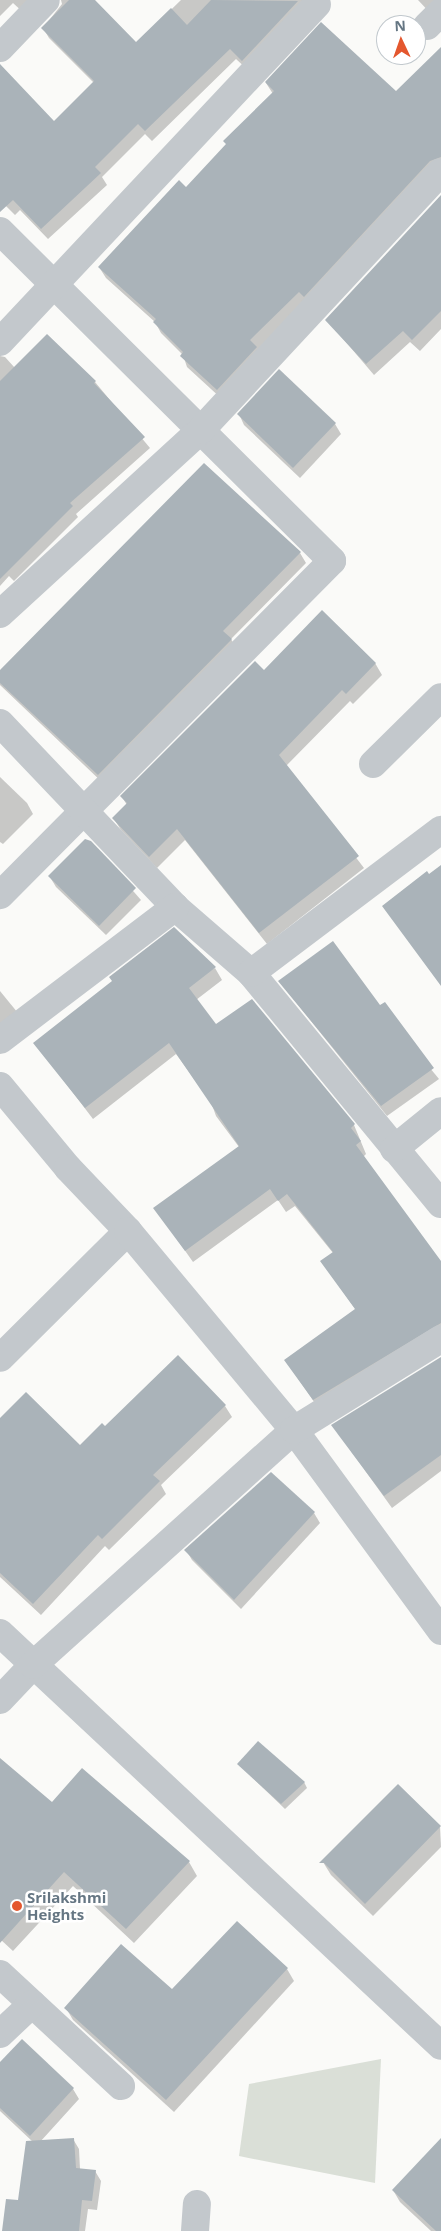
<!DOCTYPE html>
<html>
<head>
<meta charset="utf-8">
<style>
	body { margin:0 }
	#map { position:relative; width:441px; height:2231px; overflow:hidden; background:#fafaf8; font-family:"Open Sans",sans-serif }
	div>[style] { position:absolute }
	[style*='--x'] { left:calc(var(--x)*1px); top:calc(var(--y)*1px); width:calc(var(--w)*1px); rotate:calc(var(--a)*1deg) }
	.green>* { inset:0; background:#dadfd7 }
	.shadow>* { inset:0; background:#0003 }
	.building>* { inset:0; background:#aab3b9 }
	.minor>* { height:28px; margin:-14px; padding:0 14px; transform-origin:14px; border-radius:14px; background:#c3c8cc }
	.dots>* { width:14px; height:14px; translate:-50% -50%; box-sizing:border-box; border:2px solid #fff; border-radius:50% }
	span { translate:-50% -50%; white-space:nowrap; text-align:center; line-height:1.15; -webkit-text-stroke:5px #fff; paint-order:stroke }
	.poi-label { font-size:15px; color:#657683; font-weight:700 }
	.left { translate:0 -50%; text-align:left }
	.north { position:absolute; left:376px; top:15px; width:50px; height:50px; box-sizing:border-box; background:#fff; border:1px solid #c1c8cd; border-radius:50%; rotate:357deg; font-size:14px; font-weight:700; line-height:20px; text-align:center; color:#657683 }
	.north::after { content:''; display:block; margin:auto; width:18px; height:22px; background:#e4572e; clip-path:polygon(50% 0,100% 100%,50% 72%,0 100%) }
</style>
</head>
<body>
<div id="map">
	<div class="green">
		<i style="clip-path:polygon(381px 2059px,375px 2183px,239px 2156px,249px 2084px)"></i>
	</div>
	<div class="shadow">
		<i style="clip-path:polygon(0 0,43px 0,26px 15px,13px 3px,0 16px)"></i>
		<i style="clip-path:polygon(61px 0,93px 0,136px 44px,181px 0,325px 0,249px 71px,236px 59px,152px 141px,145px 134px,102px 177px,107px 185px,48px 239px,20px 210px,15px 215px,0 200px,0 66px,54px 123px,94px 83px,49px 38px,43px 28px,62px 4px)"></i>
		<i style="clip-path:polygon(418px 0,441px 0,432px 15px)"></i>
		<i style="clip-path:polygon(441px 49px,441px 159px,223px 400px,187px 367px,183px 355px,161px 333px,155px 322px,106px 278px,99px 267px,186px 189px,273px 94px,266px 83px,396px 92px)"></i>
		<i style="clip-path:polygon(441px 197px,441px 329px,420px 351px,410px 342px,374px 375px,327px 320px)"></i>
		<i style="clip-path:polygon(0 356px,5px 357px,15px 368px,95px 382px,150px 448px,76px 514px,78px 517px,14px 581px,9px 576px,0 586px)"></i>
		<i style="clip-path:polygon(279px 370px,335px 424px,341px 434px,300px 478px,244px 425px,239px 414px)"></i>
		<i style="clip-path:polygon(300px 553px,306px 563px,231px 639px,237px 650px,104px 784px,0 685px,0 672px)"></i>
		<i style="clip-path:polygon(375px 663px,382px 675px,353px 704px,350px 701px,286px 766px,364px 868px,267px 944px,185px 840px,157px 868px,121px 830px,114px 819px,127px 805px,122px 797px,264px 672px)"></i>
		<i style="clip-path:polygon(0 777px,27px 803px,33px 814px,3px 844px,0 842px)"></i>
		<i style="clip-path:polygon(90px 842px,141px 900px,106px 935px,56px 887px,50px 877px)"></i>
		<i style="clip-path:polygon(215px 968px,222px 980px,196px 1000px,216px 1026px,252px 1001px,354px 1125px,366px 1154px,363px 1157px,441px 1263px,441px 1338px,321px 1412px,286px 1361px,356px 1310px,322px 1262px,333px 1253px,295px 1206px,286px 1212px,278px 1200px,193px 1262px,155px 1208px,239px 1147px,216px 1116px,211px 1102px,176px 1054px,93px 1119px,35px 1043px)"></i>
		<i style="clip-path:polygon(279px 981px,380px 1007px,439px 1079px,387px 1116px)"></i>
		<i style="clip-path:polygon(0 991px,22px 1018px,0 1035px)"></i>
		<i style="clip-path:polygon(441px 1359px,441px 1471px,392px 1508px,333px 1426px)"></i>
		<i style="clip-path:polygon(225px 1406px,232px 1417px,161px 1485px,166px 1494px,109px 1550px,105px 1546px,41px 1615px,0 1577px,0 1420px,80px 1447px,105px 1428px)"></i>
		<i style="clip-path:polygon(314px 1513px,320px 1523px,241px 1609px,192px 1560px,186px 1550px)"></i>
		<i style="clip-path:polygon(0 1759px,52px 1804px,189px 1862px,197px 1876px,134px 1943px,73px 1886px,13px 1951px,0 1939px)"></i>
		<i style="clip-path:polygon(238px 1764px,304px 1782px,307px 1788px,285px 1809px)"></i>
		<i style="clip-path:polygon(440px 1827px,441px 1847px,373px 1916px,331px 1875px,323px 1862px)"></i>
		<i style="clip-path:polygon(287px 1969px,294px 1981px,174px 2112px,73px 2020px,66px 2008px)"></i>
		<i style="clip-path:polygon(22px 2041px,73px 2089px,79px 2099px,40px 2142px,73px 2139px,79px 2149px,80px 2169px,95px 2171px,101px 2181px,97px 2210px,88px 2209px,85px 2231px,3px 2231px,20px 2202px,33px 2142px,0 2111px,0 2064px)"></i>
		<i style="clip-path:polygon(441px 2140px,441px 2231px,431px 2231px,400px 2202px,393px 2190px)"></i>
	</div>
	<div class="building">
		<i style="clip-path:polygon(69px 0,95px 0,136px 42px,171px 8px,187px 25px,211px 0,298px 1px,242px 61px,230px 49px,145px 131px,138px 124px,95px 167px,101px 173px,41px 229px,13px 200px,0 212px,0 64px,54px 121px,94px 81px,41px 28px)"></i>
		<i style="clip-path:polygon(321px 22px,396px 91px,441px 47px,441px 157px,430px 161px,304px 297px,299px 292px,250px 340px,257px 347px,217px 390px,180px 356px,183px 352px,153px 322px,156px 319px,98px 267px,179px 180px,186px 187px,226px 144px,223px 141px,274px 91px,265px 82px)"></i>
		<i style="clip-path:polygon(441px 195px,441px 311px,412px 340px,403px 331px,366px 364px,325px 320px)"></i>
		<i style="clip-path:polygon(47px 334px,96px 381px,94px 383px,145px 437px,70px 503px,73px 506px,0 579px,0 381px)"></i>
		<i style="clip-path:polygon(279px 369px,336px 423px,293px 468px,237px 414px)"></i>
		<i style="clip-path:polygon(204px 463px,301px 552px,223px 631px,232px 639px,98px 775px,0 683px,0 670px)"></i>
		<i style="clip-path:polygon(322px 610px,376px 663px,346px 694px,342px 690px,279px 755px,359px 856px,259px 933px,177px 829px,149px 857px,112px 818px,127px 803px,120px 796px,255px 661px,264px 670px)"></i>
		<i style="clip-path:polygon(85px 839px,91px 841px,136px 888px,99px 926px,48px 876px)"></i>
		<i style="clip-path:polygon(441px 865px,441px 986px,382px 906px,427px 871px,429px 874px)"></i>
		<i style="clip-path:polygon(174px 927px,216px 967px,189px 988px,216px 1024px,252px 999px,355px 1124px,351px 1128px,361px 1141px,356px 1145px,441px 1261px,441px 1323px,313px 1400px,284px 1360px,355px 1309px,320px 1261px,333px 1252px,287px 1194px,278px 1201px,270px 1189px,185px 1251px,153px 1208px,239px 1146px,169px 1043px,85px 1108px,33px 1043px,112px 981px,109px 977px)"></i>
		<i style="clip-path:polygon(333px 941px,380px 1005px,385px 1002px,434px 1068px,381px 1106px,278px 981px)"></i>
		<i style="clip-path:polygon(178px 1355px,226px 1405px,153px 1475px,160px 1481px,102px 1539px,98px 1535px,33px 1604px,0 1573px,0 1418px,26px 1392px,80px 1445px,102px 1423px,105px 1426px)"></i>
		<i style="clip-path:polygon(441px 1357px,441px 1455px,384px 1496px,331px 1425px)"></i>
		<i style="clip-path:polygon(271px 1472px,315px 1512px,234px 1600px,184px 1550px)"></i>
		<i style="clip-path:polygon(258px 1741px,305px 1782px,281px 1804px,237px 1764px)"></i>
		<i style="clip-path:polygon(0 1758px,52px 1802px,82px 1768px,190px 1861px,126px 1929px,64px 1872px,0 1943px)"></i>
		<i style="clip-path:polygon(398px 1784px,441px 1826px,365px 1904px,324px 1863px,319px 1863px)"></i>
		<i style="clip-path:polygon(237px 1921px,288px 1968px,166px 2100px,64px 2008px,121px 1944px,172px 1989px)"></i>
		<i style="clip-path:polygon(22px 2039px,74px 2088px,30px 2136px,0 2108px,0 2062px)"></i>
		<i style="clip-path:polygon(74px 2138px,76px 2168px,96px 2170px,92px 2201px,82px 2200px,79px 2231px,2px 2231px,6px 2199px,18px 2200px,26px 2141px)"></i>
		<i style="clip-path:polygon(441px 2138px,441px 2231px,436px 2231px,392px 2190px)"></i>
	</div>
	<div class="minor">
		<i style="--x:427;--y:26;--w:20;--a:-45"></i>
		<i style="--x:0;--y:48;--w:66;--a:-46.2"></i>
		<i style="--x:0;--y:231;--w:468;--a:44.8"></i>
		<i style="--x:332;--y:561;--w:471;--a:134.8"></i>
		<i style="--x:0;--y:342;--w:463;--a:-46.8"></i>
		<i style="--x:0;--y:614;--w:273;--a:-42.5"></i>
		<i style="--x:201;--y:430;--w:352;--a:-47.1"></i>
		<i style="--x:0;--y:723;--w:254;--a:46.4"></i>
		<i style="--x:175;--y:907;--w:101;--a:41"></i>
		<i style="--x:251;--y:973;--w:299;--a:50.6"></i>
		<i style="--x:373;--y:764;--w:95;--a:-44.6"></i>
		<i style="--x:251;--y:973;--w:238;--a:-37"></i>
		<i style="--x:0;--y:1040;--w:220;--a:-37.2"></i>
		<i style="--x:0;--y:1086;--w:107;--a:50.3"></i>
		<i style="--x:68;--y:1168;--w:87;--a:46.4"></i>
		<i style="--x:128;--y:1231;--w:180;--a:135.2"></i>
		<i style="--x:394;--y:1149;--w:60;--a:-39"></i>
		<i style="--x:128;--y:1231;--w:259;--a:50.2"></i>
		<i style="--x:294;--y:1430;--w:249;--a:53.8"></i>
		<i style="--x:0;--y:1633;--w:604;--a:43.12"></i>
		<i style="--x:0;--y:1700;--w:48;--a:-46.7"></i>
		<i style="--x:33;--y:1665;--w:351;--a:-42"></i>
		<i style="--x:294;--y:1430;--w:173;--a:-31.8"></i>
		<i style="--x:0;--y:1974;--w:165;--a:42.8"></i>
		<i style="--x:0;--y:2034;--w:44;--a:-43.2"></i>
		<i style="--x:195;--y:2231;--w:27;--a:-86"></i>
	</div>
	<div class="dots">
		<i style="left:17px;top:1906px;background:#e4572e"></i>
	</div>
	<div class="poi-label">
		<span class="left" style="left:27px;top:1906px">Srilakshmi<br>Heights</span>
	</div>
	<div class="north">N</div>
</div>
</body>
</html>
